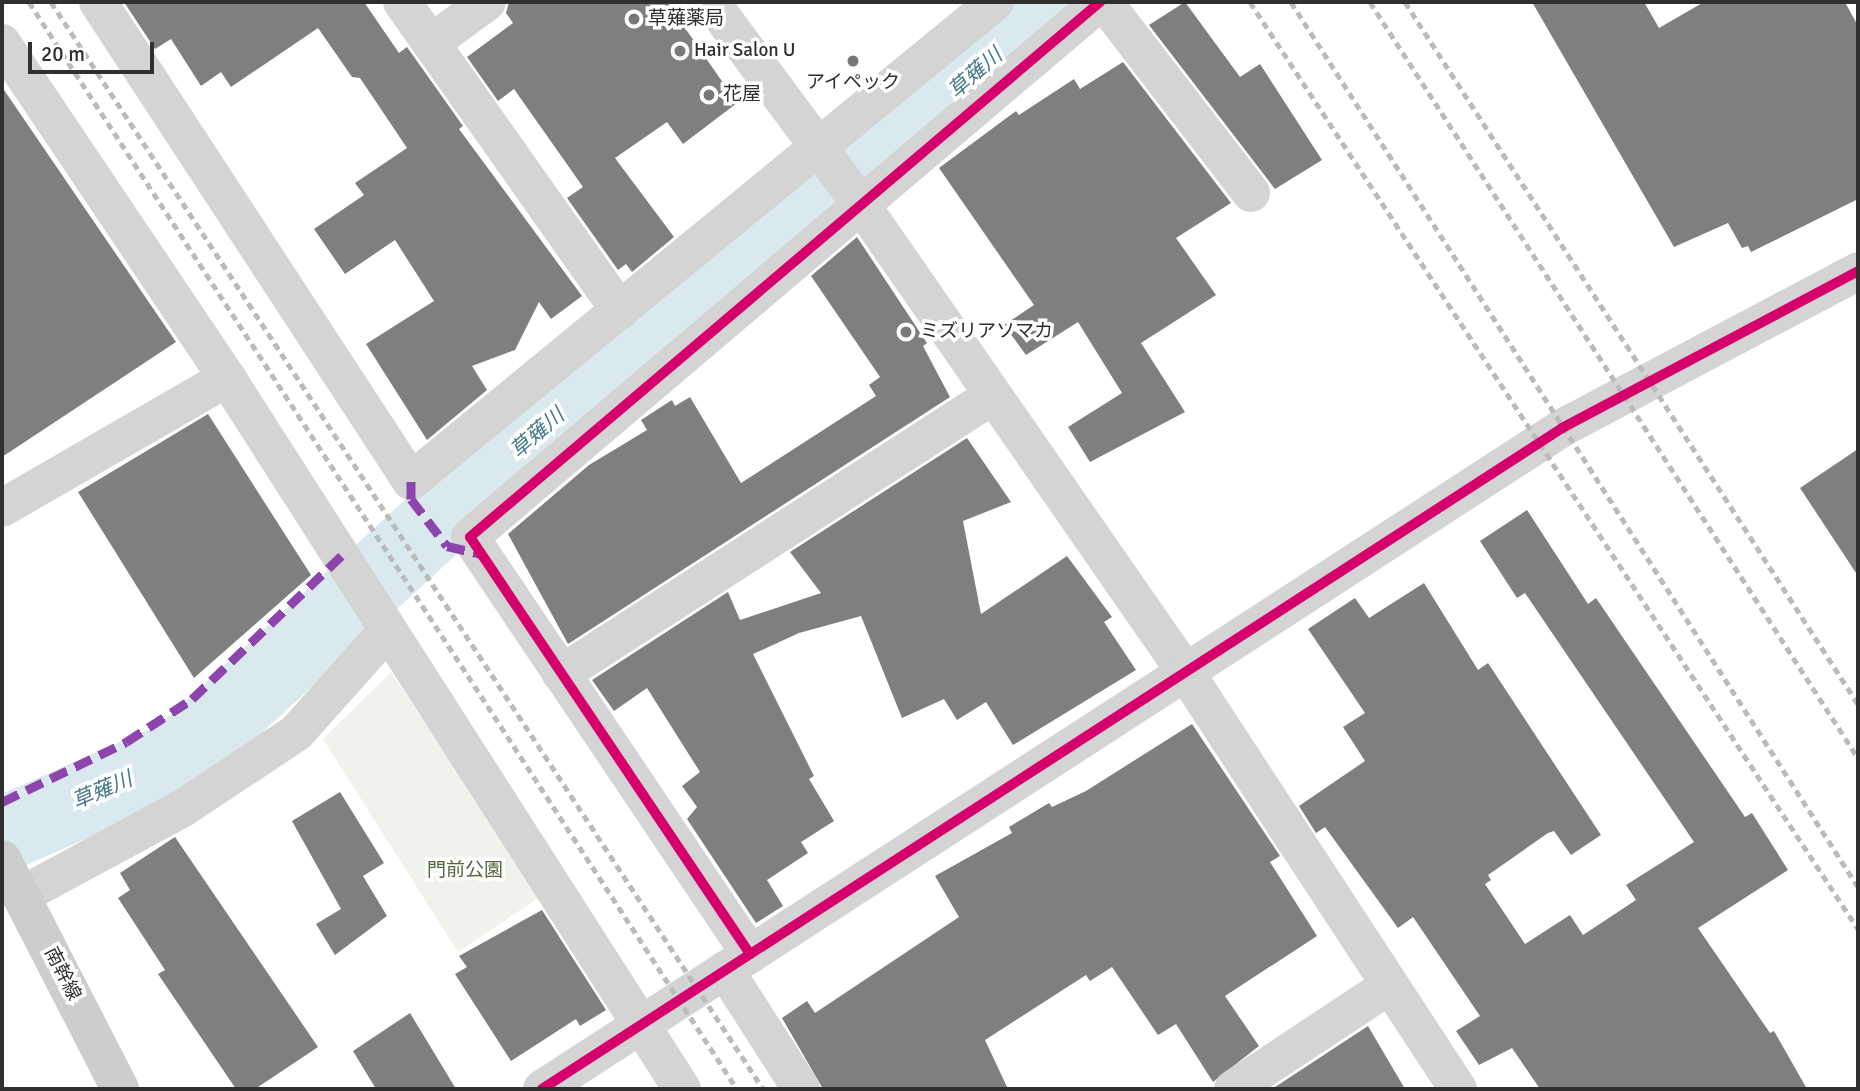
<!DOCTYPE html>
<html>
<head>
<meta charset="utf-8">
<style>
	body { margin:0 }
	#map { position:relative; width:1860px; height:1091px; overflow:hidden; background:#fff; font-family:Signika,"Noto Sans JP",sans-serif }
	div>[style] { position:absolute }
	.green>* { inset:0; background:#f0f2ec }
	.river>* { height:75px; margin:-37.5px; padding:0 37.5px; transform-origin:37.5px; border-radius:37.5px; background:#dae9ee }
	.building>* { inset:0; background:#7f7f7f }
	.street>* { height:38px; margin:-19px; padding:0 19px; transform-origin:19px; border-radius:19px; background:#d4d4d4 }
	.secondary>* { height:38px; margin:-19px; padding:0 19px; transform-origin:19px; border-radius:19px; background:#cdcdcd }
	.rail>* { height:5px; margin-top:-2.5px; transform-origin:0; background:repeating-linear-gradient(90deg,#bbb 0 7px,transparent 0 12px) }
	.quiet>* { height:9px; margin-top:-4.5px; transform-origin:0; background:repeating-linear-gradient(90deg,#8e44ad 0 18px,transparent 0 27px) }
	.cycleway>* { height:10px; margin:-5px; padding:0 5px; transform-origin:5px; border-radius:5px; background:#d6006c }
	.dots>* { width:19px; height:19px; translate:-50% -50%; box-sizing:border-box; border:4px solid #fff; border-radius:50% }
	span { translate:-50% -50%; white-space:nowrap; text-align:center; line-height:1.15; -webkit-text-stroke:7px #fff; paint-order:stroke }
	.poi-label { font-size:19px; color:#2f2f2f }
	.left { translate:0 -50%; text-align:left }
	.park-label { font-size:19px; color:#596642 }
	.street-label { font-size:19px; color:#2f2f2f }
	.water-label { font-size:21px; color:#467a88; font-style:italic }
	.frame { position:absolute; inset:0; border:4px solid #2f2f2f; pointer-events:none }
	.scale { position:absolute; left:28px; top:42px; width:126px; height:32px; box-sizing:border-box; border:4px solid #2f2f2f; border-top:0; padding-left:9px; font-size:21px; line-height:24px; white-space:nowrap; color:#2f2f2f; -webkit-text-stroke:5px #fff; paint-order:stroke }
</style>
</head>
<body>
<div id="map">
	<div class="green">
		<div style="clip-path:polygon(391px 672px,541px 896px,458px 952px,323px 739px)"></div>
	</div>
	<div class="river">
		<div style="left:2px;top:834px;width:194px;rotate:-23.7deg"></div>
		<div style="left:180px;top:756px;width:355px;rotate:-42.5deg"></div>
		<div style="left:442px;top:516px;width:279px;rotate:-40.9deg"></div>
		<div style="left:653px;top:333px;width:308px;rotate:-38.3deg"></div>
		<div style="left:895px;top:142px;width:215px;rotate:-40.7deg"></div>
	</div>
	<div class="building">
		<div style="clip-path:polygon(124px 2px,364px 2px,399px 53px,407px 47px,463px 126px,459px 129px,582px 296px,551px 319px,539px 302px,515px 350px,472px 366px,487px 390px,427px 440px,366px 344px,434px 301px,395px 240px,345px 274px,314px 229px,364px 195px,355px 183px,407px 148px,360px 78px,352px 77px,318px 28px,231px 87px,221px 72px,201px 86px,171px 39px,155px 49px)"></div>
		<div style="clip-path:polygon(509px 2px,667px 2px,737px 103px,683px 144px,667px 122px,615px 158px,674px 237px,632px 272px,626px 264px,618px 270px,567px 198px,583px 187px,514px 89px,498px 101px,467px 57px,513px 23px,506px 13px)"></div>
		<div style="clip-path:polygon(1185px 2px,1240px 77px,1260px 64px,1322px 160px,1275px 189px,1149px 25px)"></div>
		<div style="clip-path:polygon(1532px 2px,1644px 2px,1659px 28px,1704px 2px,1845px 2px,1858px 26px,1858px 199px,1751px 252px,1748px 246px,1742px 248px,1728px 223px,1674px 247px)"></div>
		<div style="clip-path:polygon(1123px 62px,1231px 203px,1176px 238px,1216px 295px,1141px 343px,1185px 412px,1090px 462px,1068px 427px,1122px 393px,1078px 322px,1026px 355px,1004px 325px,1034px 305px,939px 168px,1016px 111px,1019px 115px,1074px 79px,1080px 89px)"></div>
		<div style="clip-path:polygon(2px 87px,176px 342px,2px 457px)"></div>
		<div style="clip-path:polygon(857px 237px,927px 343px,923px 346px,950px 397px,568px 644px,508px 534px,589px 465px,647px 430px,641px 420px,672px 400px,675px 406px,690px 397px,741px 483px,876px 396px,869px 385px,880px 377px,811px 276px)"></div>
		<div style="clip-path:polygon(208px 414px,311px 575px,194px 678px,78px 492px)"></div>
		<div style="clip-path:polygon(967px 438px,1011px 502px,963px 521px,981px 614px,1067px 556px,1112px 617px,1104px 622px,1136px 670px,1013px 745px,986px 702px,957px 720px,944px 699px,902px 718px,861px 616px,799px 633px,753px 654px,814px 776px,809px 779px,834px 821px,801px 842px,808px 853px,767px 880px,783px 906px,756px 923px,687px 819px,697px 807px,682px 786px,700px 772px,647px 688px,614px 711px,592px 680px,728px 592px,740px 620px,821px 593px,790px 552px)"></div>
		<div style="clip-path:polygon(1858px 449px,1858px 576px,1800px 488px)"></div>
		<div style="clip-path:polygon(1527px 510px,1588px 604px,1596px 598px,1745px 817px,1752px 813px,1788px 870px,1698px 928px,1770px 1033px,1774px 1031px,1807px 1089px,1540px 1089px,1512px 1048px,1479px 1065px,1456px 1031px,1480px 1016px,1413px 917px,1398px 928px,1325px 827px,1316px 833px,1299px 806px,1365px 761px,1343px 727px,1365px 713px,1308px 629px,1355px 598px,1369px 618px,1424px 583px,1478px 670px,1488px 663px,1601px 835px,1571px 855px,1554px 831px,1548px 833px,1488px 875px,1491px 880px,1485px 884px,1525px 944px,1570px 915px,1583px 935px,1636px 900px,1626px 885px,1694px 842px,1525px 593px,1517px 598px,1480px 541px)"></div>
		<div style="clip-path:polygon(1192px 724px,1280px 856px,1270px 862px,1317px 936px,1225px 996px,1259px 1046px,1213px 1082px,1176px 1024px,1158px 1035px,1112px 967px,1090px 981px,1086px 975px,985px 1040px,1008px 1089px,823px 1089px,782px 1018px,807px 1001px,815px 1013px,959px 917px,935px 876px,1012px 833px,1009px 827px,1049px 803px,1052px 807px,1086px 791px)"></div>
		<div style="clip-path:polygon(340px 792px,384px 863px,363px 876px,387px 916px,335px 955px,316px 924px,341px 909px,292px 821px)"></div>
		<div style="clip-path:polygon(175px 837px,318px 1047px,255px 1089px,236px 1089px,158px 974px,165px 970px,118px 898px,130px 890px,120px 873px)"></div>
		<div style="clip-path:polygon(542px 910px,606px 1010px,580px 1026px,576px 1019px,511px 1061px,455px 974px,467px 967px,459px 956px)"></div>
		<div style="clip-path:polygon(410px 1013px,456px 1089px,376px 1089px,353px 1051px)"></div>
		<div style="clip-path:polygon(1368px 1026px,1405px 1089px,1272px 1089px)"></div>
	</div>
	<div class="street">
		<div style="left:98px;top:2px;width:572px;rotate:56.84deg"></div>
		<div style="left:411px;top:481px;width:755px;rotate:-39.36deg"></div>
		<div style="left:402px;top:2px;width:378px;rotate:54.8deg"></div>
		<div style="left:711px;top:2px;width:250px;rotate:53.5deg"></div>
		<div style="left:860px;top:203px;width:568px;rotate:55.25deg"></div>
		<div style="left:1184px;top:670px;width:501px;rotate:56.82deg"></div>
		<div style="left:1104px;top:2px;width:241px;rotate:52.4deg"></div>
		<div style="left:2px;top:43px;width:404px;rotate:56.1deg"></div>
		<div style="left:227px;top:378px;width:844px;rotate:57.38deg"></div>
		<div style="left:431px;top:43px;width:69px;rotate:-36.2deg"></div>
		<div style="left:2px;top:508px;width:260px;rotate:-30deg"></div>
		<div style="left:561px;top:674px;width:513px;rotate:-32.82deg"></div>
		<div style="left:22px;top:895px;width:183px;rotate:-28.4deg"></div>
		<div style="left:183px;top:808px;width:136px;rotate:-33.6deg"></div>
		<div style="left:296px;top:733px;width:138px;rotate:-48.2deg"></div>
		<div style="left:750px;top:954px;width:502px;rotate:-123.88deg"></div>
		<div style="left:470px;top:537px;width:827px;rotate:-40.34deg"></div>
		<div style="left:725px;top:970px;width:141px;rotate:57.4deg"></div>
		<div style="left:542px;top:1089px;width:1215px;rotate:-32.94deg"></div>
		<div style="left:1562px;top:428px;width:335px;rotate:-27.9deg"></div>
		<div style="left:1233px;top:1089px;width:188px;rotate:-33.5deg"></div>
	</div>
	<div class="secondary">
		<div style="left:2px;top:859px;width:259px;rotate:62.8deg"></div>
	</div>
	<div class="rail">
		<div style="left:29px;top:2px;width:1297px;rotate:56.92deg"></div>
		<div style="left:51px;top:2px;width:1299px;rotate:56.77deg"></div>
		<div style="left:1250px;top:2px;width:1109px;rotate:56.74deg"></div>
		<div style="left:1291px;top:2px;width:1051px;rotate:57.35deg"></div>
		<div style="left:1370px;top:2px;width:900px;rotate:57.16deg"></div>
		<div style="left:1405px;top:2px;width:835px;rotate:57.17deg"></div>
	</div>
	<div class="quiet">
		<div style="left:411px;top:481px;width:18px;rotate:90deg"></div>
		<div style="left:411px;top:499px;width:59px;rotate:52.5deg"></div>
		<div style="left:447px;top:546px;width:35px;rotate:13deg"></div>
		<div style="left:2px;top:802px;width:138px;rotate:-25.8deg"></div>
		<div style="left:126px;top:742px;width:79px;rotate:-33.1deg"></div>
		<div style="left:192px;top:699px;width:207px;rotate:-43.8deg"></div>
	</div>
	<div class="cycleway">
		<div style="left:750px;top:954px;width:502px;rotate:-123.88deg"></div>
		<div style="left:470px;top:537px;width:827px;rotate:-40.34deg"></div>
		<div style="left:542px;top:1089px;width:1215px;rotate:-32.94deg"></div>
		<div style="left:1562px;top:428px;width:335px;rotate:-27.9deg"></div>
	</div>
	<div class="dots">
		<div style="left:634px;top:19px;background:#787878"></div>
		<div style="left:680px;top:51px;background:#787878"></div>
		<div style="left:853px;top:61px;background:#787878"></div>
		<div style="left:709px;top:95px;background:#787878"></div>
		<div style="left:906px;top:332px;background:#787878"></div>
	</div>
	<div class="poi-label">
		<span class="left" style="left:648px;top:19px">草薙薬局</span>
		<span class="left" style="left:694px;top:51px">Hair Salon U</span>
		<span style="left:853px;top:83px">アイペック</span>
		<span class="left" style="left:723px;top:95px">花屋</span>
		<span class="left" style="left:920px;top:332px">ミズリアソマカ</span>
	</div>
	<div class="park-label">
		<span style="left:465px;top:871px">門前公園</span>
	</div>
	<div class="street-label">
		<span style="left:62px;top:974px;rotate:63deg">南幹線</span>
	</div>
	<div class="water-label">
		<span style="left:975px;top:73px;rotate:-41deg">草薙川</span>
		<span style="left:537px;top:433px;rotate:-41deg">草薙川</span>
		<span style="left:102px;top:790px;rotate:-23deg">草薙川</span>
	</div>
	<div class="frame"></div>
	<div class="scale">20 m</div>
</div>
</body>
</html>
